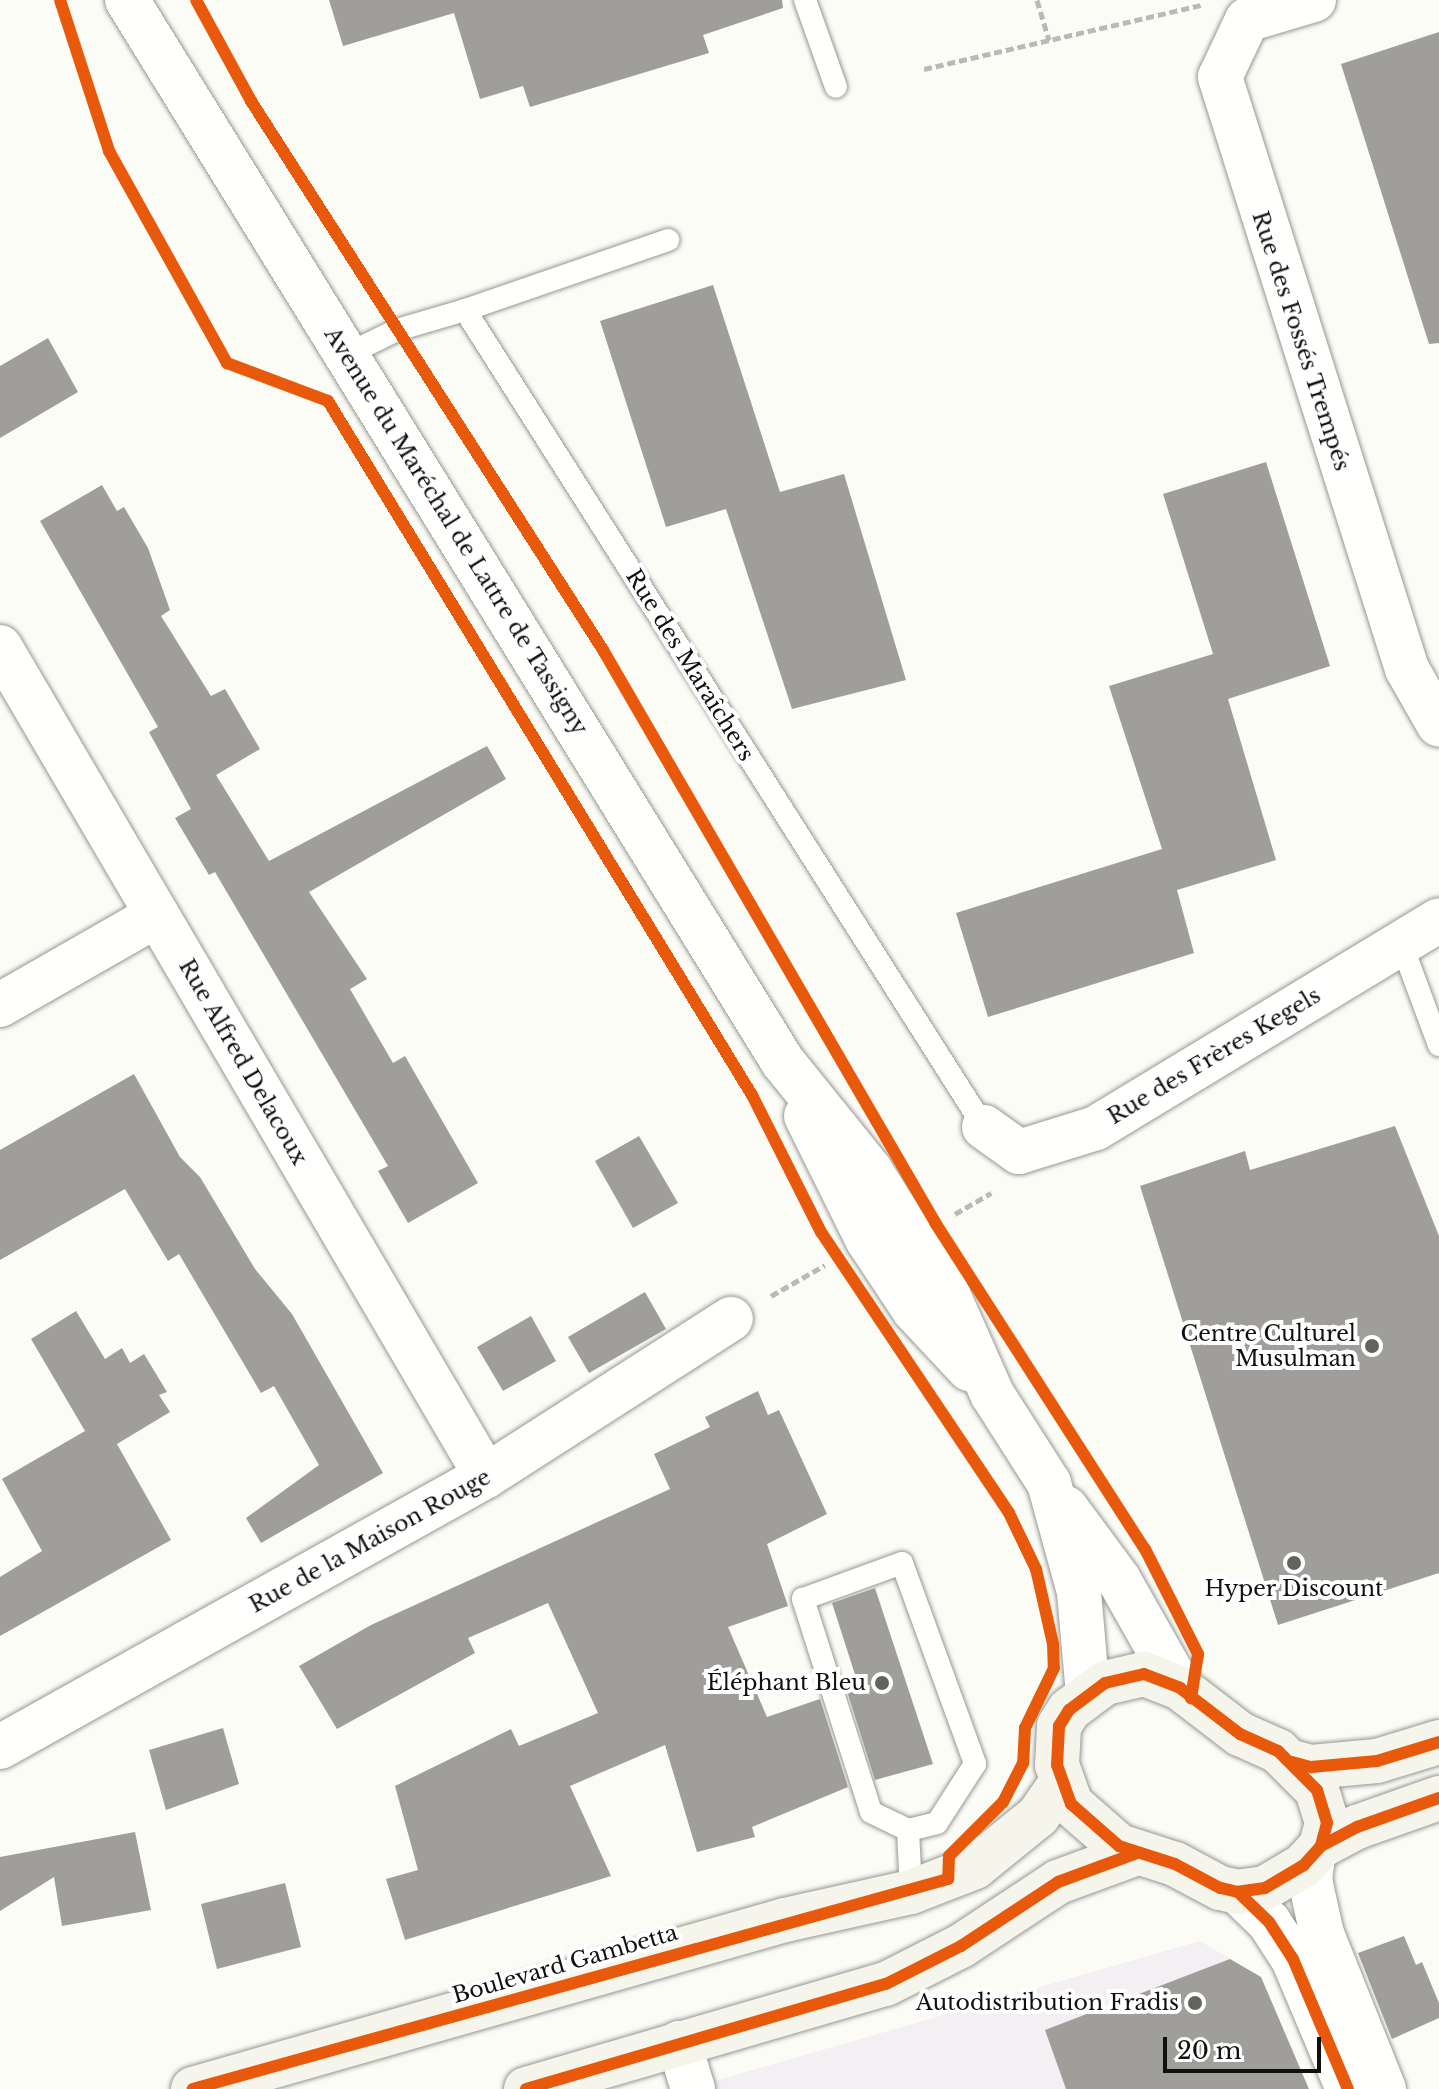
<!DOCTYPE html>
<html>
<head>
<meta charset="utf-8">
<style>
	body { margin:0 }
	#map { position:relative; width:1439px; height:2089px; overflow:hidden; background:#fcfcf6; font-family:"Libre Baskerville",serif }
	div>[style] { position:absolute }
	.industrial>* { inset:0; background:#f4eff2 }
	.building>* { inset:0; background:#a09e9b }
	.path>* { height:5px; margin-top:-2.5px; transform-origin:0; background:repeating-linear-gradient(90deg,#b9b9b8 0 8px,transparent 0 12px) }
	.roads { filter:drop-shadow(0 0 2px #969694) drop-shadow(0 0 2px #969694) }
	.service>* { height:22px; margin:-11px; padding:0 11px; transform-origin:11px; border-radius:11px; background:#fffffe }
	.minor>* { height:44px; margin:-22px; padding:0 22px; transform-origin:22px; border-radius:22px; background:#fffffe }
	.tertiary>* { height:44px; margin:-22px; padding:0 22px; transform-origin:22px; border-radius:22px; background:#fffffe }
	.secondary>* { height:44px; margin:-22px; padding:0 22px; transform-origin:22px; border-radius:22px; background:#f5f5eb }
	.cycleway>* { height:12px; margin:-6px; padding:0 6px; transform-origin:6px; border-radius:6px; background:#e8590c }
	.dots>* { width:22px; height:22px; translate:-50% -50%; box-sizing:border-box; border:4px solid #fff; border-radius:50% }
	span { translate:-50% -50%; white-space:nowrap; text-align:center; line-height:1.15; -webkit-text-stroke:8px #fff; paint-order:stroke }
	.street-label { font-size:22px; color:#101010 }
	.poi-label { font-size:22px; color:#101010 }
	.right { translate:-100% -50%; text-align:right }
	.scale { position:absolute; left:1163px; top:2037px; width:158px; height:36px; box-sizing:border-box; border:4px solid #101010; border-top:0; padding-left:10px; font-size:24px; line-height:28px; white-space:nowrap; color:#101010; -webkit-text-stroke:6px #fff; paint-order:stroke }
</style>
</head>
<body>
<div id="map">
	<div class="industrial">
		<div style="clip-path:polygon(1200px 1941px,1261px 1977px,1308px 2089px,687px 2089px)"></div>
	</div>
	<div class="building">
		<div style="clip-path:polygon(329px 0,782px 0,783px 8px,703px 35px,709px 53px,530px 107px,523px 86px,480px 99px,454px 13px,343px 46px)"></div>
		<div style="clip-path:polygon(1439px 32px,1439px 343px,1429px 344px,1341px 64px)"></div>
		<div style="clip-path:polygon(713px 285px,780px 492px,844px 474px,906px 680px,792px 709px,726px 509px,666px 527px,600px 321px)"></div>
		<div style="clip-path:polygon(48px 338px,78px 392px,0 438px,0 366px)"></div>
		<div style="clip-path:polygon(1266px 462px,1330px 666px,1228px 699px,1276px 860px,1177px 890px,1194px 953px,988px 1017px,956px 913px,1162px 849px,1109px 686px,1213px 654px,1163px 494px)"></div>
		<div style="clip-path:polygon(102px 485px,117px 511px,124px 507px,148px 548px,170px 610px,161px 616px,211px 696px,225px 689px,260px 749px,216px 775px,269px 861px,487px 746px,506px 779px,309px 892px,367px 979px,350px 989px,393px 1063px,405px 1056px,478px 1183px,408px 1223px,378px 1171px,388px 1166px,215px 872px,209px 875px,175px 818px,191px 809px,149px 732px,158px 727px,40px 521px)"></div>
		<div style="clip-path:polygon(134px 1074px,180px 1157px,200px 1177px,255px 1269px,292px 1314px,383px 1473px,261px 1543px,246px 1518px,319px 1465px,274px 1386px,261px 1393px,179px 1254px,168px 1261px,125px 1189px,0 1260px,0 1150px)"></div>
		<div style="clip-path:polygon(1395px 1126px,1439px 1236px,1439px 1573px,1278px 1625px,1140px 1186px,1245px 1151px,1250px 1170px)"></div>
		<div style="clip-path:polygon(639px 1136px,678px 1203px,633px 1228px,595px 1161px)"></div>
		<div style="clip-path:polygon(645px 1292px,666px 1329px,589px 1373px,568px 1337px)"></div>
		<div style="clip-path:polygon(76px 1311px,105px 1359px,122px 1348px,130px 1363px,144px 1354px,167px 1392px,159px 1395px,170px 1412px,117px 1444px,171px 1540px,0 1636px,0 1577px,42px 1551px,2px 1479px,85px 1431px,31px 1339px)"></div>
		<div style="clip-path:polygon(531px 1316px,556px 1361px,503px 1391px,477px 1347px)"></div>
		<div style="clip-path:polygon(758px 1391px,768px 1415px,779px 1410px,827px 1514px,767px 1544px,788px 1606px,728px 1627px,767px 1717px,820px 1699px,848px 1787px,752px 1827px,755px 1837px,697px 1852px,665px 1745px,570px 1786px,611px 1876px,405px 1940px,386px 1879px,418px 1870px,395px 1786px,511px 1729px,519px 1746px,598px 1713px,548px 1603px,468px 1638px,475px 1653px,337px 1729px,299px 1666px,371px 1625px,670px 1489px,654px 1454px,710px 1427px,705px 1417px)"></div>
		<div style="clip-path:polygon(875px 1588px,933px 1764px,875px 1780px,847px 1691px,859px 1687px,832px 1603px)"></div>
		<div style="clip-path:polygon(223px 1728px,239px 1784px,166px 1810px,149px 1750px)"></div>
		<div style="clip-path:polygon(135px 1832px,151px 1910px,62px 1926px,54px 1877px,0 1911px,0 1857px)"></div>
		<div style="clip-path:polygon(285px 1883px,301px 1947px,217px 1969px,201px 1904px)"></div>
		<div style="clip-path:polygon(1404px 1936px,1416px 1965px,1422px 1962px,1439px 2003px,1439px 2018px,1392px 2039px,1358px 1953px)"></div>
		<div style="clip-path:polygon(1230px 1959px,1261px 1977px,1309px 2089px,1066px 2089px,1045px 2030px)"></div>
	</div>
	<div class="path">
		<div style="left:1037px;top:0;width:42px;rotate:73.3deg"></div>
		<div style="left:924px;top:69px;width:284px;rotate:-13deg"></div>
		<div style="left:955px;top:1214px;width:42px;rotate:-30.3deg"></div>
		<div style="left:771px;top:1296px;width:62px;rotate:-29.9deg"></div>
	</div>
	<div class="roads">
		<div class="service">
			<div style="left:805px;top:0;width:92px;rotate:70.4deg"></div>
			<div style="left:465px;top:310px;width:215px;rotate:-19deg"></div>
			<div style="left:346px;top:355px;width:57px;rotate:-26.1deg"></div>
			<div style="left:397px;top:330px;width:71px;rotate:-16.4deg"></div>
			<div style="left:465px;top:310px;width:968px;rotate:57.57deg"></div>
			<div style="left:1401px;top:943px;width:109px;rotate:69.6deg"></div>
			<div style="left:902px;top:1563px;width:214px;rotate:70deg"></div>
			<div style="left:975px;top:1764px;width:70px;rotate:122.8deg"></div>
			<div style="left:937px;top:1823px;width:30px;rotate:166deg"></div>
			<div style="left:908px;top:1830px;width:41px;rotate:-154.1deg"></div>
			<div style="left:871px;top:1812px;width:224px;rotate:-107.7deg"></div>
			<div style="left:803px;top:1599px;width:105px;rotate:-20deg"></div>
			<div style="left:908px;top:1830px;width:62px;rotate:87.2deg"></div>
		</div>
		<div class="minor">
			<div style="left:1314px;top:0;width:70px;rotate:163.4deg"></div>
			<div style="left:1247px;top:20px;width:63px;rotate:115.3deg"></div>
			<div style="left:1220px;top:77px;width:621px;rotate:72.47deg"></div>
			<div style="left:1407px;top:669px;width:64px;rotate:60.3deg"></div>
			<div style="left:0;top:647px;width:961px;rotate:59.62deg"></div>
			<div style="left:0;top:1005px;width:181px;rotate:-29.8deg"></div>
			<div style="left:984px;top:1127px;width:43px;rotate:35.5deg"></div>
			<div style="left:1019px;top:1152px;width:81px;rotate:-17.3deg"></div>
			<div style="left:1096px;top:1128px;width:401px;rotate:-31.2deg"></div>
			<div style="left:0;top:1747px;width:556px;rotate:-29.14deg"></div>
			<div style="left:486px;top:1476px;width:291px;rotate:-32.7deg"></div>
			<div style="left:679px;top:2043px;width:48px;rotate:73.1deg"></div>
		</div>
		<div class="tertiary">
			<div style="left:127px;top:0;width:1248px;rotate:58.3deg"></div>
			<div style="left:783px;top:1062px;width:139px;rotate:51.1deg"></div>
			<div style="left:870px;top:1170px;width:142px;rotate:57.7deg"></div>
			<div style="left:946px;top:1290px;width:114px;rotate:66.1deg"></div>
			<div style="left:992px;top:1394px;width:106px;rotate:57.4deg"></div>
			<div style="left:1049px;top:1483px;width:113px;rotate:74.6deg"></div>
			<div style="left:1079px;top:1592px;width:102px;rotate:85deg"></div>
			<div style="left:806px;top:1116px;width:137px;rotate:63.6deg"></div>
			<div style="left:867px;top:1239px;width:85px;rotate:56.5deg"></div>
			<div style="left:914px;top:1310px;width:81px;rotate:47deg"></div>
			<div style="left:1066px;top:1508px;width:89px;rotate:53.6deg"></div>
			<div style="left:1119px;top:1580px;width:124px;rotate:60.5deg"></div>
			<div style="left:1313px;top:1856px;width:24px;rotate:97deg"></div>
			<div style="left:1310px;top:1880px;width:55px;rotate:77.5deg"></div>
			<div style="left:1322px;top:1934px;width:167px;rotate:68.2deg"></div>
			<div style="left:1238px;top:1892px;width:43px;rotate:44.1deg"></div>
			<div style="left:1269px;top:1922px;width:44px;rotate:57deg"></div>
			<div style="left:1293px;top:1959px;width:141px;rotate:67.1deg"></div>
		</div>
		<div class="secondary">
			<div style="left:1144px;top:1674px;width:39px;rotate:21deg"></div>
			<div style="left:1180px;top:1688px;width:76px;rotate:37.5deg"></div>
			<div style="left:1240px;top:1734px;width:42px;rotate:24.1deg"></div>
			<div style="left:1278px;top:1751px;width:55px;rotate:45deg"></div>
			<div style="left:1317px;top:1790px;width:34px;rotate:73deg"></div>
			<div style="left:1327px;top:1823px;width:24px;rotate:105deg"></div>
			<div style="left:1321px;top:1846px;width:25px;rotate:132deg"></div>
			<div style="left:1304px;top:1865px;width:45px;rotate:149.5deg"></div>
			<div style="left:1265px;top:1888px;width:27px;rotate:172deg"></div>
			<div style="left:1238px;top:1892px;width:18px;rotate:-167deg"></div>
			<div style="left:1220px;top:1888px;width:51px;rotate:-151.9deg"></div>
			<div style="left:1175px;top:1864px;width:59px;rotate:-162.2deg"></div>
			<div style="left:1119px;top:1846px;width:64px;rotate:-138.8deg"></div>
			<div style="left:1071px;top:1804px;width:41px;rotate:-109.7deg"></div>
			<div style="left:1057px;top:1765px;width:39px;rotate:-87deg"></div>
			<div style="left:1059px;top:1726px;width:19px;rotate:-58deg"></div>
			<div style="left:1069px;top:1710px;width:45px;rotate:-36.9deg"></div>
			<div style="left:1105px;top:1683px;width:40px;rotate:-13deg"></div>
			<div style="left:1292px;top:1762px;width:20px;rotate:15deg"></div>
			<div style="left:1311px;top:1767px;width:66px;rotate:-5.2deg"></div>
			<div style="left:1377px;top:1761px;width:65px;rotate:-17deg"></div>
			<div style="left:1321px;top:1846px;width:41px;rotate:-27.8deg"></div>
			<div style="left:1357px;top:1827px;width:87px;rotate:-19.5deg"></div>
			<div style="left:193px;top:2089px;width:616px;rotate:-15.93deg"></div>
			<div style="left:785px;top:1920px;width:129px;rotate:-12.5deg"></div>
			<div style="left:911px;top:1892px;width:69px;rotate:-21.3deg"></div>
			<div style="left:975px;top:1867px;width:81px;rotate:-39deg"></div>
			<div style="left:1038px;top:1816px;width:40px;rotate:-55.1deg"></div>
			<div style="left:526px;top:2089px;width:375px;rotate:-16.3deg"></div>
			<div style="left:886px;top:1984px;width:84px;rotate:-26.9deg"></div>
			<div style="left:961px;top:1946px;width:116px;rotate:-33.4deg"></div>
			<div style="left:1058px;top:1882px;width:84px;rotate:-20.2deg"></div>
		</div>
	</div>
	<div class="cycleway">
		<div style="left:60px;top:0;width:159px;rotate:72deg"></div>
		<div style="left:109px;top:151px;width:243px;rotate:60.9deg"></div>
		<div style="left:227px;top:363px;width:108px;rotate:20.6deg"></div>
		<div style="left:328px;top:401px;width:813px;rotate:58.58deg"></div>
		<div style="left:752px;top:1095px;width:153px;rotate:63.3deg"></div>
		<div style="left:821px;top:1232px;width:338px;rotate:56.2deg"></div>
		<div style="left:1009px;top:1513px;width:62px;rotate:64.3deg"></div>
		<div style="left:1036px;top:1569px;width:77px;rotate:77.2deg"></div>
		<div style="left:1053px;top:1644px;width:24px;rotate:88deg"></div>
		<div style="left:1054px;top:1668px;width:67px;rotate:115.8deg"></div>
		<div style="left:1025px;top:1728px;width:35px;rotate:93deg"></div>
		<div style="left:1023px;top:1763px;width:44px;rotate:117.1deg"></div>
		<div style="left:1003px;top:1802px;width:76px;rotate:135deg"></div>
		<div style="left:949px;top:1856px;width:23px;rotate:92deg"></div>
		<div style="left:948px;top:1879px;width:784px;rotate:164.46deg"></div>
		<div style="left:196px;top:0;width:115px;rotate:61.4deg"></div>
		<div style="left:251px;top:101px;width:652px;rotate:57.33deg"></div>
		<div style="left:603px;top:650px;width:664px;rotate:59.88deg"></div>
		<div style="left:936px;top:1224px;width:386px;rotate:57.3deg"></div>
		<div style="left:1145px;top:1549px;width:118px;rotate:63.2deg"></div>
		<div style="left:1198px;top:1654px;width:45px;rotate:99deg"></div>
		<div style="left:1144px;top:1674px;width:39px;rotate:21deg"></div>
		<div style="left:1180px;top:1688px;width:76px;rotate:37.5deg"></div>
		<div style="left:1240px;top:1734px;width:42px;rotate:24.1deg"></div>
		<div style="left:1278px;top:1751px;width:55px;rotate:45deg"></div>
		<div style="left:1317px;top:1790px;width:34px;rotate:73deg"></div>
		<div style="left:1327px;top:1823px;width:24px;rotate:105deg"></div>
		<div style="left:1321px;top:1846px;width:25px;rotate:132deg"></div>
		<div style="left:1304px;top:1865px;width:45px;rotate:149.5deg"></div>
		<div style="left:1265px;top:1888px;width:27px;rotate:172deg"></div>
		<div style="left:1238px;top:1892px;width:18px;rotate:-167deg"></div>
		<div style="left:1220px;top:1888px;width:51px;rotate:-151.9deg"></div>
		<div style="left:1175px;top:1864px;width:59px;rotate:-162.2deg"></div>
		<div style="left:1119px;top:1846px;width:64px;rotate:-138.8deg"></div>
		<div style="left:1071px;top:1804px;width:41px;rotate:-109.7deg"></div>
		<div style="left:1057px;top:1765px;width:39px;rotate:-87deg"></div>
		<div style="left:1059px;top:1726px;width:19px;rotate:-58deg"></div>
		<div style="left:1069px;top:1710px;width:45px;rotate:-36.9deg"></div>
		<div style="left:1105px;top:1683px;width:40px;rotate:-13deg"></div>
		<div style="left:1292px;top:1762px;width:20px;rotate:15deg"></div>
		<div style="left:1311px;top:1767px;width:66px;rotate:-5.2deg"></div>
		<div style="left:1377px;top:1761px;width:65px;rotate:-17deg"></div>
		<div style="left:1321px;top:1846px;width:41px;rotate:-27.8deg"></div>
		<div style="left:1357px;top:1827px;width:87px;rotate:-19.5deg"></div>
		<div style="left:1238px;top:1892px;width:43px;rotate:44.1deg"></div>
		<div style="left:1269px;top:1922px;width:44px;rotate:57deg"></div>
		<div style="left:1293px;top:1959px;width:141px;rotate:67.1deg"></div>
		<div style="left:526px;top:2089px;width:375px;rotate:-16.3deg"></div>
		<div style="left:886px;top:1984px;width:84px;rotate:-26.9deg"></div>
		<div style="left:961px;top:1946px;width:116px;rotate:-33.4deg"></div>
		<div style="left:1058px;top:1882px;width:84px;rotate:-20.2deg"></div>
	</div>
	<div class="dots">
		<div style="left:1372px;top:1346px;background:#636360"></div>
		<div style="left:1294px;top:1563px;background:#636360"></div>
		<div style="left:882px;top:1683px;background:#636360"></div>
		<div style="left:1195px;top:2003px;background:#636360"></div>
	</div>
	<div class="street-label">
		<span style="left:1301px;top:341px;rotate:72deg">Rue des Fossés Trempés</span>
		<span style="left:456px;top:531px;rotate:58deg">Avenue du Maréchal de Lattre de Tassigny</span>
		<span style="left:690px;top:665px;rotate:58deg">Rue des Maraîchers</span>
		<span style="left:1214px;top:1056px;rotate:-31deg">Rue des Frères Kegels</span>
		<span style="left:243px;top:1062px;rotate:60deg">Rue Alfred Delacoux</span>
		<span style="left:370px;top:1541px;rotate:-29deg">Rue de la Maison Rouge</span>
		<span style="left:565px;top:1964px;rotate:-16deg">Boulevard Gambetta</span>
	</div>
	<div class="poi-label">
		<span class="right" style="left:1356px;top:1346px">Centre Culturel<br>Musulman</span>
		<span style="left:1294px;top:1589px">Hyper Discount</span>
		<span class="right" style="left:866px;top:1683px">Éléphant Bleu</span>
		<span class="right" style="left:1179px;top:2003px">Autodistribution Fradis</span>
	</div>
	<div class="scale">20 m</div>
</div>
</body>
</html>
